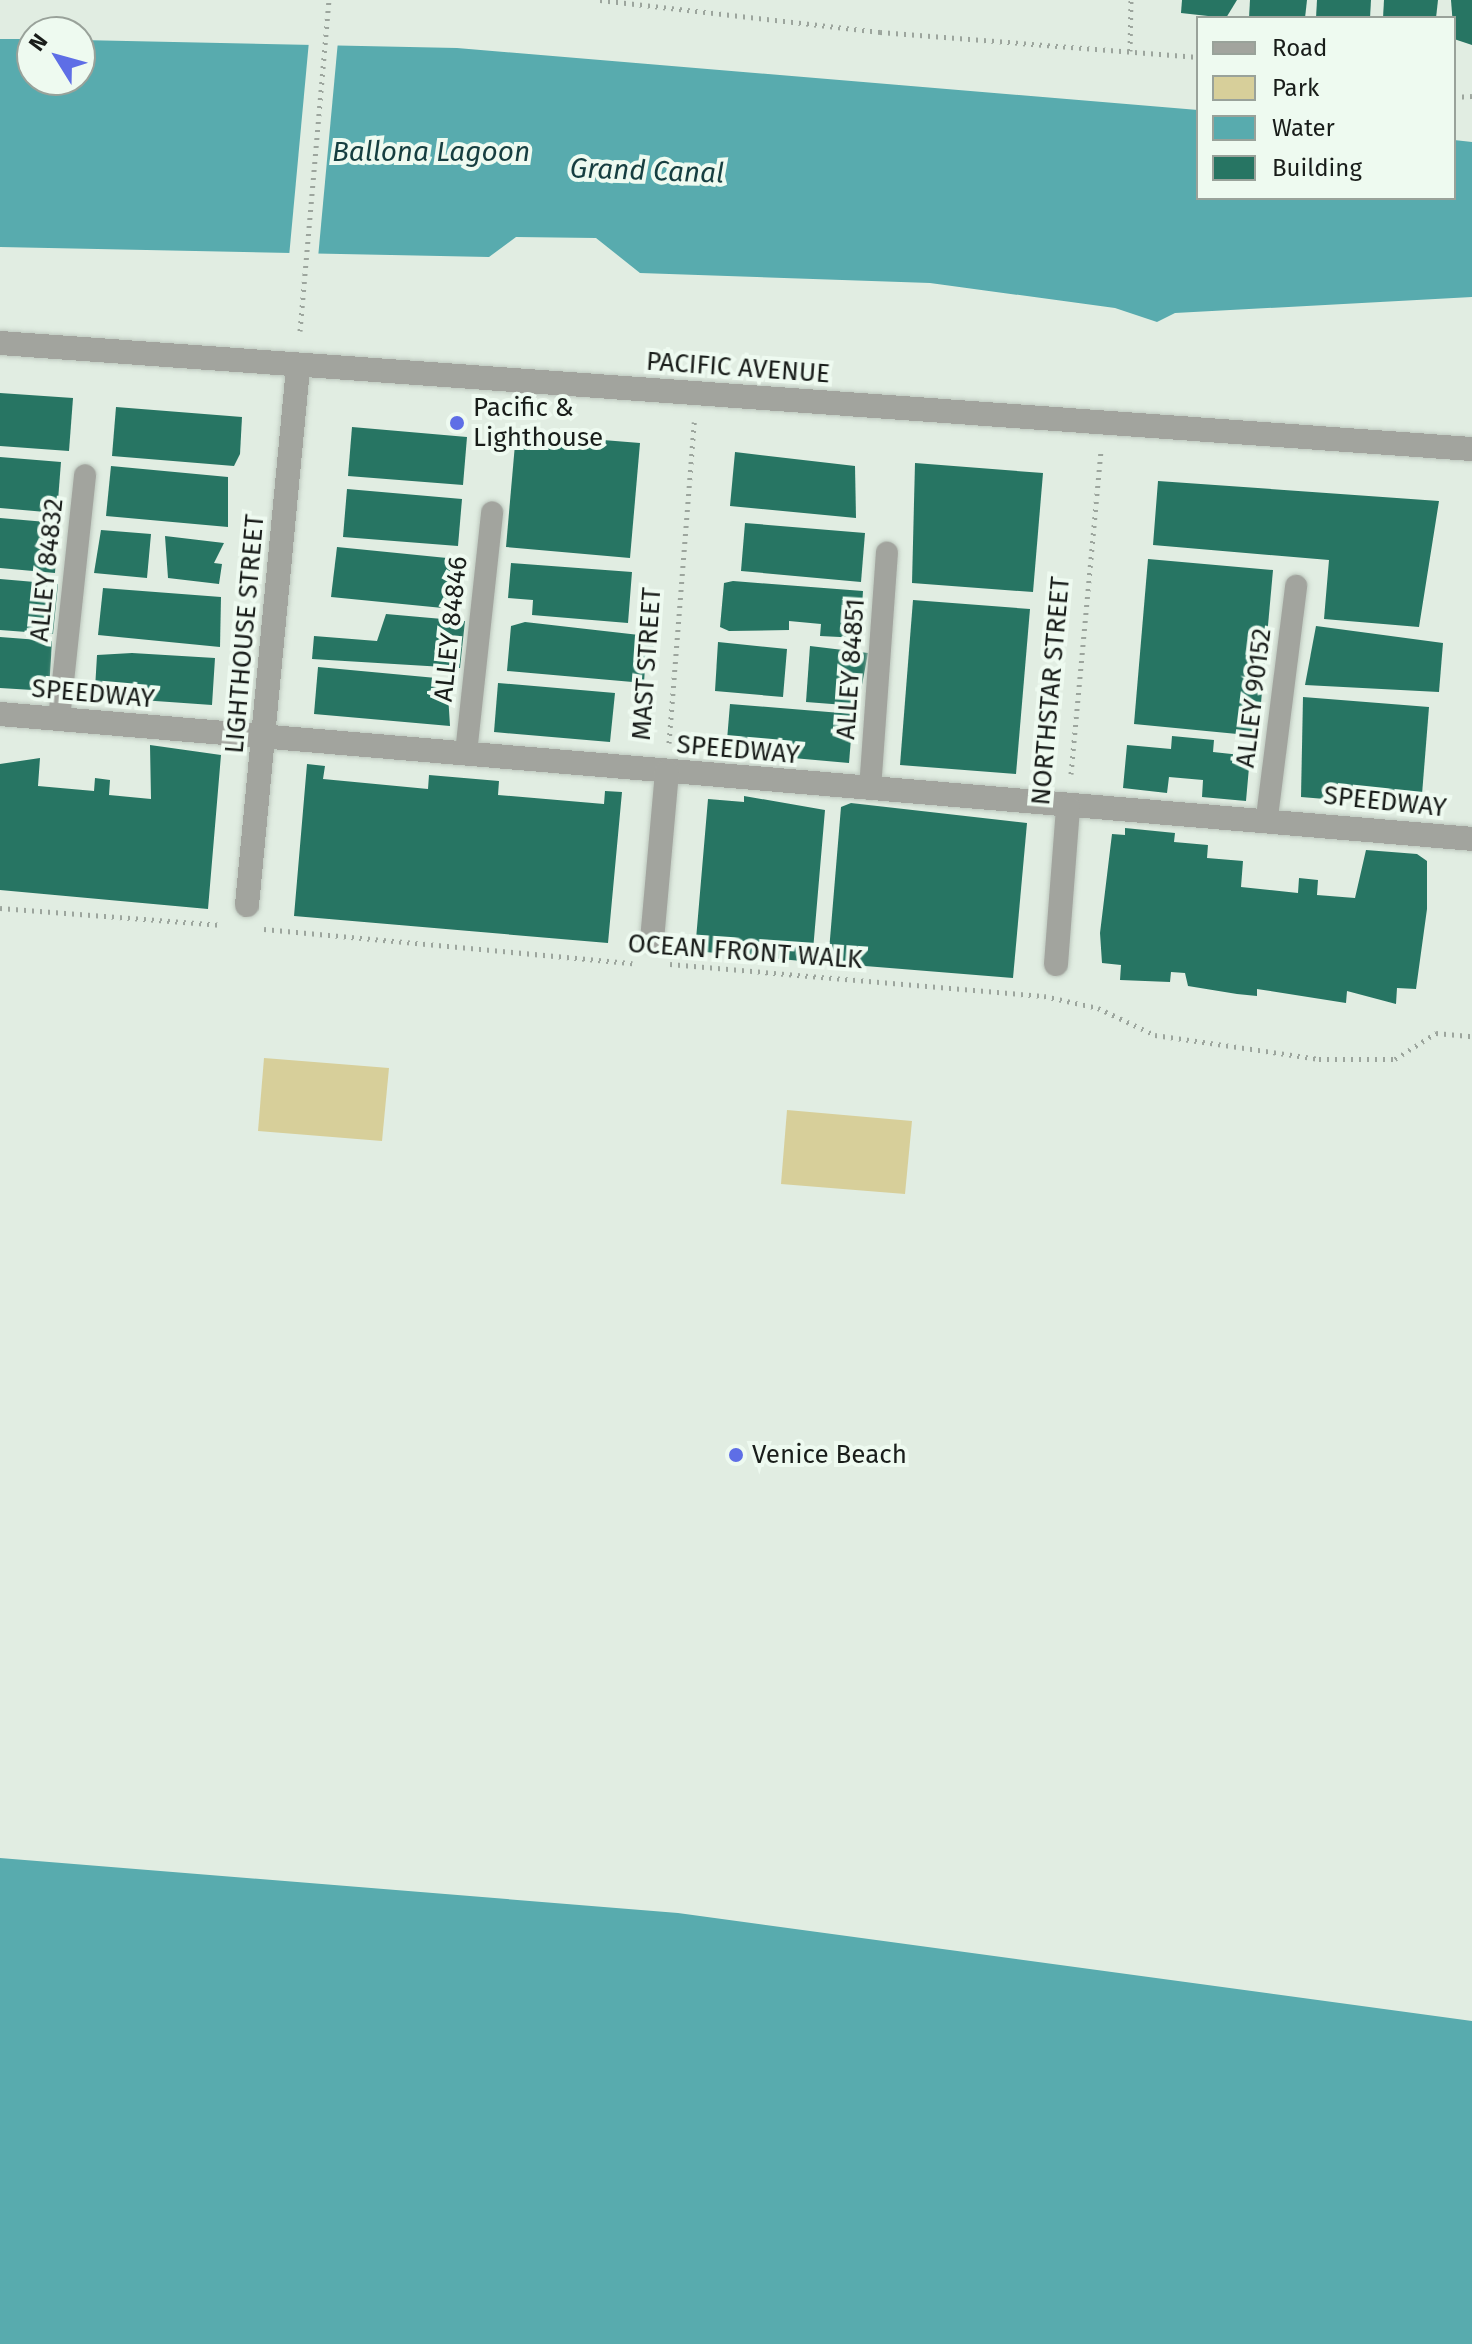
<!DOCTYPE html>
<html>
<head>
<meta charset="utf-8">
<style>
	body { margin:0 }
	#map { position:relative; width:1472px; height:2344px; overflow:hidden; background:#e1ede2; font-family:"Fira Sans",sans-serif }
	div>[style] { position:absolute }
	.green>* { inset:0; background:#d7cf9a }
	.water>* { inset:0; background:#58abae }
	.pier>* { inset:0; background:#e1ede2 }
	.building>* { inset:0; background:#277563 }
	.path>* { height:5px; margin-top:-2.5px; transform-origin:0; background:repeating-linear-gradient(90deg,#9ca59d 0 2px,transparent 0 8px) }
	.roads { filter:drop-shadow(0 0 2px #bdc8be) drop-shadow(0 0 2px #bdc8be) }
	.service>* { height:22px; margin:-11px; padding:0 11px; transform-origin:11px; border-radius:11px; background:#a2a49e }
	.minor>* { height:24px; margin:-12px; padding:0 12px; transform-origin:12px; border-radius:12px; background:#a2a49e }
	.tertiary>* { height:24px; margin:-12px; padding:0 12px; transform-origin:12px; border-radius:12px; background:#a2a49e }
	.dots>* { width:22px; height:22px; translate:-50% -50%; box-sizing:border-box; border:4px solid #eefaf0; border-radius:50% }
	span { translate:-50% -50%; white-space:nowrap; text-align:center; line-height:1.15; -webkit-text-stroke:8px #eefaf0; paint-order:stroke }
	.street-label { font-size:26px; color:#191d1a }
	.poi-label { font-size:26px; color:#191d1a }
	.left { translate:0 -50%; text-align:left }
	.water-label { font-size:28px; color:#163e40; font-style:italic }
	.legend { position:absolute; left:1196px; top:16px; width:260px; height:184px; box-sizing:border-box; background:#eefaf0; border:2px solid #99a29a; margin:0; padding:10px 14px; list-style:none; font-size:24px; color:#191d1a }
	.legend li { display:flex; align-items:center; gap:16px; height:40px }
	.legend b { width:40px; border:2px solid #99a29a }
	.north { position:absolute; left:16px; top:16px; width:80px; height:80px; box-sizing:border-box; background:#eefaf0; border:2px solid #99a29a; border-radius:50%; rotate:307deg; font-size:22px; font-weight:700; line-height:32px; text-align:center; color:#191d1a }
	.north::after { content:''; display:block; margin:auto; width:28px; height:36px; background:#5e6ee6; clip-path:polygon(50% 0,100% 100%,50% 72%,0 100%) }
</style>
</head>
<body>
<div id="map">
	<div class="green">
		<div style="clip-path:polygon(264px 1058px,389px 1068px,382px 1141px,258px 1131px)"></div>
		<div style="clip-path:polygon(787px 1110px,912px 1121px,905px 1194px,781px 1184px)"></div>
	</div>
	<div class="water">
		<div style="clip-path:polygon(0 39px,32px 39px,32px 80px,80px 80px,80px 40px,457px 48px,1198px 110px,1198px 198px,1454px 198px,1454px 140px,1472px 142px,1472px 297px,1175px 313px,1157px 322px,1115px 308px,930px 283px,640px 273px,596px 238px,516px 237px,489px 257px,0 247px)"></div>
		<div style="clip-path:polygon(0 1858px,678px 1913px,1472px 2021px,1472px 2344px,0 2344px)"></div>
	</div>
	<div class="pier">
		<div style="clip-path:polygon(309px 41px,338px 41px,318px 258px,289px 257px)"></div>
	</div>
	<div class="building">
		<div style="clip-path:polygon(1182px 0,1237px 0,1226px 18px,1181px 13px)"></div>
		<div style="clip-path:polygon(1250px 0,1307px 0,1305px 18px,1249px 18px)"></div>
		<div style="clip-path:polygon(1317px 0,1371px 0,1370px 18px,1316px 18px)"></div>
		<div style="clip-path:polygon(1384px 0,1438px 0,1436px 18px,1383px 18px)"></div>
		<div style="clip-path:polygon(1451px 0,1472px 0,1472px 45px,1454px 39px)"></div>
		<div style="clip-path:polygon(0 393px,73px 398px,69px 451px,0 446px)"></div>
		<div style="clip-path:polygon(116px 407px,242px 417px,240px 454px,234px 466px,112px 456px)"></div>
		<div style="clip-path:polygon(352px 427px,467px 437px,463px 485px,348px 476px)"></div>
		<div style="clip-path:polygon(516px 433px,640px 443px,630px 558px,506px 547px)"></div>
		<div style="clip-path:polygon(735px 452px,855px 466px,856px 518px,730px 506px)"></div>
		<div style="clip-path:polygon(0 457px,61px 462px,57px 513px,0 508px)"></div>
		<div style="clip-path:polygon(915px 463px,1043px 473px,1033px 592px,912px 583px)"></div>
		<div style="clip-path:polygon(111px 466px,228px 477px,228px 527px,106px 516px)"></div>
		<div style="clip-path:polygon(1158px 481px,1439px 501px,1419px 627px,1324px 619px,1329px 560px,1153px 545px)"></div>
		<div style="clip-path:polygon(347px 489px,462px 499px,458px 546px,343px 537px)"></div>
		<div style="clip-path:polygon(0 518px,58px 523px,55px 573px,0 568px)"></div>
		<div style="clip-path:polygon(745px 523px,865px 533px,861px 582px,741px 571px)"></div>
		<div style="clip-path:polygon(101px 530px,151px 534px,147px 578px,94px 573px)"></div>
		<div style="clip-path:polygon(165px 536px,224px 543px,214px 563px,222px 564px,219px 584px,168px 578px)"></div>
		<div style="clip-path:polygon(337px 547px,457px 559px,453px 609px,331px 597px)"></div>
		<div style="clip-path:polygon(1148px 559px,1273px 570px,1258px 736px,1134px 724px)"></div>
		<div style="clip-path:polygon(511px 563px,632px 572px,628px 623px,532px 615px,533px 600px,508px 598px)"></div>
		<div style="clip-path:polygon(0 579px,58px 584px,53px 634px,0 630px)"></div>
		<div style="clip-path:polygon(733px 581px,863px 591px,860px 638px,820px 636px,821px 624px,789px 621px,789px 630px,729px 631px,720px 627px,724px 583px)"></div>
		<div style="clip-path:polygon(103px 588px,221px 597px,220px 647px,98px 635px)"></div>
		<div style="clip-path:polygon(913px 600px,1030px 609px,1016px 774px,900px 765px)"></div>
		<div style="clip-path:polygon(386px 614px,465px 621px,460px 668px,312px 659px,314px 636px,377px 641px)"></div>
		<div style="clip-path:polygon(525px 622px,648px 636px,654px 640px,652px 667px,645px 667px,644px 683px,507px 671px,511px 626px)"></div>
		<div style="clip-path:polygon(1316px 626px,1443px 643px,1439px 692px,1305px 685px)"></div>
		<div style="clip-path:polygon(0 637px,52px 641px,49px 691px,0 688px)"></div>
		<div style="clip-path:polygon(718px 642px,787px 649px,783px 697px,715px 691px)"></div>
		<div style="clip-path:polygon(810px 646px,868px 653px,858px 706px,806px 702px)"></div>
		<div style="clip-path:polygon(132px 653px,215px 658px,212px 705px,127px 699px,128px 691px,95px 689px,97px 655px)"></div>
		<div style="clip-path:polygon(318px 667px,447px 679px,450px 726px,314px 714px)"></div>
		<div style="clip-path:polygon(498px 683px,615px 693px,610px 742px,494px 732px)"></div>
		<div style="clip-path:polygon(1303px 697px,1429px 707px,1421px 807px,1301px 797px)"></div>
		<div style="clip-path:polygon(730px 704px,853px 714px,849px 763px,726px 752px)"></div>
		<div style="clip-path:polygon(1172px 736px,1214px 740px,1213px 752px,1250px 756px,1246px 801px,1202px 797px,1203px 780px,1169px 777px,1167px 793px,1123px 788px,1127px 745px,1171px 749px)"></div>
		<div style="clip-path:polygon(150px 745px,221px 755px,208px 909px,0 890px,0 764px,40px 758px,38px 786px,94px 791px,95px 778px,110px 780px,109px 795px,151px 799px)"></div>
		<div style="clip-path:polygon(307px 764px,325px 766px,323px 779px,428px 789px,429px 775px,499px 781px,498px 795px,604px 804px,605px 791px,622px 792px,608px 943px,294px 916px)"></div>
		<div style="clip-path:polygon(744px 796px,825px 810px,812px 962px,695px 951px,708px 799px,744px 802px)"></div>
		<div style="clip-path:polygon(851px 803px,1027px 823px,1013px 978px,828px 963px,841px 807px)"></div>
		<div style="clip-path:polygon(1125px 828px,1175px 833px,1174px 842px,1208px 845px,1207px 858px,1243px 861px,1241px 887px,1298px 893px,1299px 878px,1318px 880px,1317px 895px,1355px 898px,1366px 850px,1417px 854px,1427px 861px,1427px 909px,1416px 989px,1397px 988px,1396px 1004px,1347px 991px,1346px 1003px,1257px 989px,1257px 996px,1237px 994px,1188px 986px,1185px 973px,1171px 972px,1170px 982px,1120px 980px,1121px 965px,1102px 963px,1100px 933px,1112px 834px,1125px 835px)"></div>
	</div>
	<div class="path">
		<div style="left:600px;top:0;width:282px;rotate:6.5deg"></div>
		<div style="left:880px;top:32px;width:319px;rotate:4.5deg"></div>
		<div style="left:1130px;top:51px;width:51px;rotate:-88.9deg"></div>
		<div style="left:1454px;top:97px;width:18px;rotate:-3deg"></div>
		<div style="left:300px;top:331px;width:332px;rotate:-85deg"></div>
		<div style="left:669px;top:743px;width:322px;rotate:-85.5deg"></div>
		<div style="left:1071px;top:774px;width:322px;rotate:-84.7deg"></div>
		<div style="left:0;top:908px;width:223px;rotate:4.4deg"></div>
		<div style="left:264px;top:929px;width:370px;rotate:5.3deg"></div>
		<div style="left:670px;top:964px;width:375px;rotate:4.9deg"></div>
		<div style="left:1044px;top:996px;width:55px;rotate:12.5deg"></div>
		<div style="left:1098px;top:1008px;width:63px;rotate:25.3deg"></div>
		<div style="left:1155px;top:1035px;width:166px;rotate:8.3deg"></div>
		<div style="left:1319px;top:1059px;width:76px"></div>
		<div style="left:1395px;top:1059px;width:49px;rotate:-32.4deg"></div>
		<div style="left:1436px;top:1033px;width:36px;rotate:5deg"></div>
	</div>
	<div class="roads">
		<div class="service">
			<div style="left:59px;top:719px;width:245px;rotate:-83.9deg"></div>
			<div style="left:466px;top:753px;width:242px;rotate:-83.8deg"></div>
			<div style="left:870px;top:789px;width:237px;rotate:-85.9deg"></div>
			<div style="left:1267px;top:817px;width:233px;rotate:-82.8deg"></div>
		</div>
		<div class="minor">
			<div style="left:0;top:714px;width:1477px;rotate:4.85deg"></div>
			<div style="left:247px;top:905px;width:539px;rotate:-84.57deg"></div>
			<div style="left:652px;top:940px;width:169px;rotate:-84.9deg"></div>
			<div style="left:1056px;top:964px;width:157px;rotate:-85.6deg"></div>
		</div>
		<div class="tertiary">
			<div style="left:0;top:343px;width:1476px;rotate:4.12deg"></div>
		</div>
	</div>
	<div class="dots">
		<div style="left:457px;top:423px;background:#5e6ee6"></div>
		<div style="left:736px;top:1455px;background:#5e6ee6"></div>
	</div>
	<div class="street-label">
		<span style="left:738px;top:368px;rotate:4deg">PACIFIC AVENUE</span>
		<span style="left:47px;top:570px;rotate:-84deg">ALLEY 84832</span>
		<span style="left:451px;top:629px;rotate:-84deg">ALLEY 84846</span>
		<span style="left:245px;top:634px;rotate:-85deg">LIGHTHOUSE STREET</span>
		<span style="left:647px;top:664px;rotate:-86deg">MAST STREET</span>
		<span style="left:851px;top:669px;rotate:-86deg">ALLEY 84851</span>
		<span style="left:1051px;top:691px;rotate:-85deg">NORTHSTAR STREET</span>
		<span style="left:93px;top:694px;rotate:5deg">SPEEDWAY</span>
		<span style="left:1254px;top:698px;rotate:-83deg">ALLEY 90152</span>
		<span style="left:738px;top:750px;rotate:5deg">SPEEDWAY</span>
		<span style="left:1385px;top:802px;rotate:6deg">SPEEDWAY</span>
		<span style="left:745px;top:952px;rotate:4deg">OCEAN FRONT WALK</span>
	</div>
	<div class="poi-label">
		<span class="left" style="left:473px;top:423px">Pacific &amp;<br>Lighthouse</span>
		<span class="left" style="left:752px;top:1455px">Venice Beach</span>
	</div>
	<div class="water-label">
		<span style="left:431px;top:152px">Ballona Lagoon</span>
		<span style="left:647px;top:171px;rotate:2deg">Grand Canal</span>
	</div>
	<ul class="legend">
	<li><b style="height:10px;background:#a2a49e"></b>Road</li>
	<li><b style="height:22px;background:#d7cf9a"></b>Park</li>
	<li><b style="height:22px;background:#58abae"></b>Water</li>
	<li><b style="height:22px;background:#277563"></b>Building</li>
	</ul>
	<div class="north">N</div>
</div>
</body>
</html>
